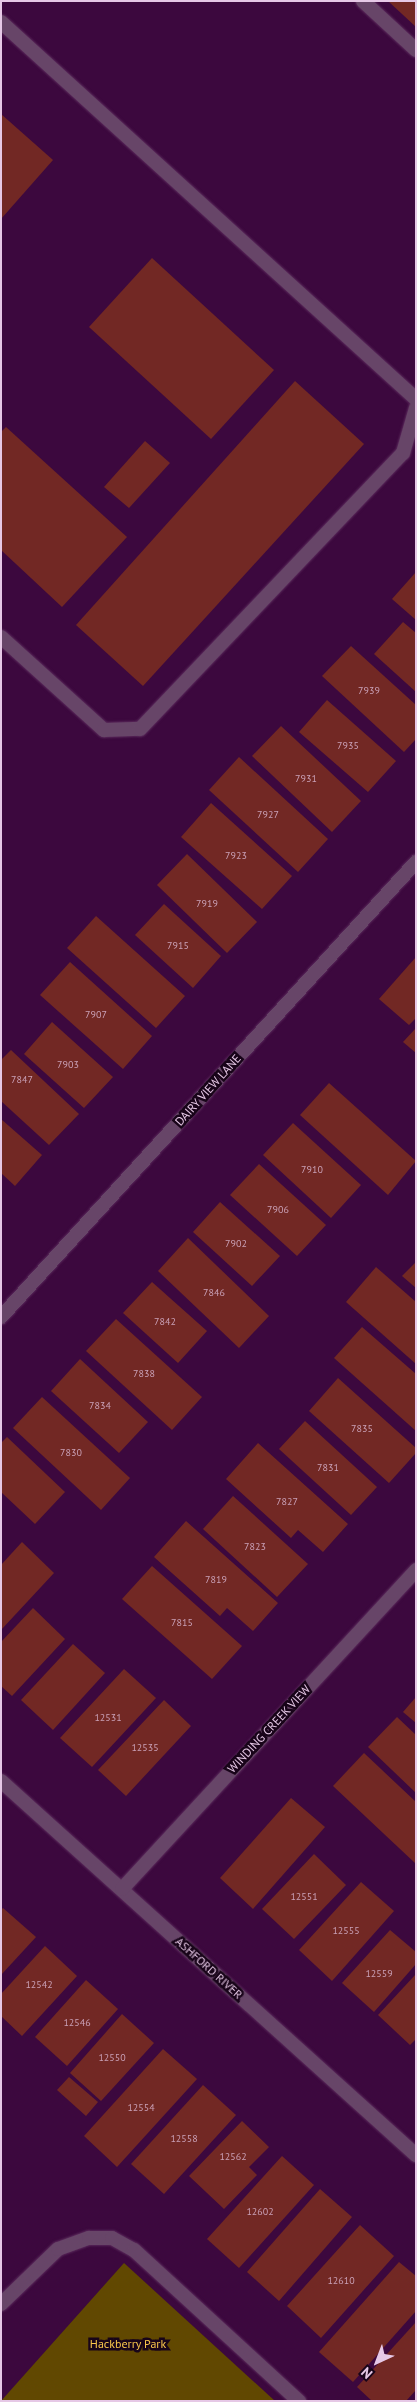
<!DOCTYPE html>
<html>
<head>
<meta charset="utf-8">
<style>
	body { margin:0 }
	#map { position:relative; width:417px; height:2402px; overflow:hidden; background:#3c083e; font-family:"PT Sans",sans-serif }
	div>[style] { position:absolute }
	.green>* { inset:0; background:#614801 }
	.building>* { inset:0; background:#722824 }
	.roads { filter:drop-shadow(0 0 1px #5b2b5c) drop-shadow(0 0 1px #5b2b5c) }
	.service>* { height:14px; margin:-7px; padding:0 7px; transform-origin:7px; border-radius:7px; background:#674568 }
	.minor>* { height:14px; margin:-7px; padding:0 7px; transform-origin:7px; border-radius:7px; background:#674568 }
	span { translate:-50% -50%; white-space:nowrap; text-align:center; line-height:1.15; -webkit-text-stroke:5px #180419; paint-order:stroke }
	.number-label { font-size:10px; color:#c9a0b6 }
	.number-label span { -webkit-text-stroke-width:0 }
	.street-label { font-size:12px; color:#e6c8e6 }
	.park-label { font-size:12px; color:#f9c64b }
	.frame { position:absolute; inset:0; border:2px solid #e6c8e6; pointer-events:none }
	.north { position:absolute; left:352px; top:2337px; width:50px; height:50px; -webkit-text-stroke:4px #180419; paint-order:stroke; rotate:223deg; font-size:14px; font-weight:700; line-height:20px; text-align:center; color:#e6c8e6 }
	.north::after { content:''; display:block; margin:auto; width:18px; height:22px; background:#e6c8e6; clip-path:polygon(50% 0,100% 100%,50% 72%,0 100%) }
</style>
</head>
<body>
<div id="map">
	<div class="green">
		<div style="clip-path:polygon(124px 2263px,275px 2401px,1px 2401px)"></div>
	</div>
	<div class="building">
		<div style="clip-path:polygon(388px 1px,416px 1px,416px 27px)"></div>
		<div style="clip-path:polygon(1px 114px,53px 160px,1px 219px)"></div>
		<div style="clip-path:polygon(152px 258px,274px 370px,211px 439px,89px 327px)"></div>
		<div style="clip-path:polygon(295px 381px,364px 444px,143px 686px,76px 625px)"></div>
		<div style="clip-path:polygon(6px 427px,127px 537px,62px 607px,1px 550px,1px 432px)"></div>
		<div style="clip-path:polygon(145px 441px,170px 463px,129px 508px,104px 487px)"></div>
		<div style="clip-path:polygon(416px 572px,416px 620px,392px 599px)"></div>
		<div style="clip-path:polygon(403px 622px,416px 633px,416px 692px,374px 654px)"></div>
		<div style="clip-path:polygon(351px 646px,416px 705px,416px 739px,404px 752px,322px 676px)"></div>
		<div style="clip-path:polygon(327px 700px,396px 761px,368px 792px,299px 732px)"></div>
		<div style="clip-path:polygon(281px 726px,361px 801px,332px 832px,252px 756px)"></div>
		<div style="clip-path:polygon(239px 757px,328px 839px,298px 872px,209px 790px)"></div>
		<div style="clip-path:polygon(211px 803px,292px 876px,262px 909px,181px 837px)"></div>
		<div style="clip-path:polygon(187px 854px,257px 922px,227px 953px,157px 885px)"></div>
		<div style="clip-path:polygon(164px 904px,221px 956px,193px 988px,135px 935px)"></div>
		<div style="clip-path:polygon(96px 916px,185px 996px,156px 1028px,67px 948px)"></div>
		<div style="clip-path:polygon(416px 957px,416px 1018px,409px 1025px,379px 999px)"></div>
		<div style="clip-path:polygon(70px 962px,152px 1036px,123px 1069px,40px 995px)"></div>
		<div style="clip-path:polygon(52px 1022px,113px 1077px,84px 1108px,24px 1054px)"></div>
		<div style="clip-path:polygon(416px 1028px,416px 1053px,403px 1042px)"></div>
		<div style="clip-path:polygon(11px 1050px,79px 1114px,49px 1145px,1px 1101px,1px 1060px)"></div>
		<div style="clip-path:polygon(329px 1083px,416px 1161px,388px 1195px,300px 1115px)"></div>
		<div style="clip-path:polygon(1px 1119px,42px 1155px,15px 1186px,1px 1173px)"></div>
		<div style="clip-path:polygon(293px 1123px,361px 1185px,331px 1218px,263px 1155px)"></div>
		<div style="clip-path:polygon(259px 1164px,326px 1225px,297px 1256px,230px 1195px)"></div>
		<div style="clip-path:polygon(220px 1202px,280px 1256px,252px 1286px,193px 1232px)"></div>
		<div style="clip-path:polygon(188px 1238px,269px 1316px,239px 1348px,158px 1271px)"></div>
		<div style="clip-path:polygon(416px 1262px,416px 1288px,402px 1276px)"></div>
		<div style="clip-path:polygon(376px 1267px,416px 1302px,416px 1364px,346px 1302px)"></div>
		<div style="clip-path:polygon(152px 1282px,207px 1331px,178px 1363px,123px 1313px)"></div>
		<div style="clip-path:polygon(116px 1319px,202px 1397px,172px 1430px,86px 1351px)"></div>
		<div style="clip-path:polygon(362px 1327px,416px 1374px,416px 1431px,334px 1358px)"></div>
		<div style="clip-path:polygon(80px 1359px,148px 1422px,119px 1453px,51px 1391px)"></div>
		<div style="clip-path:polygon(338px 1378px,416px 1448px,416px 1453px,389px 1483px,309px 1411px)"></div>
		<div style="clip-path:polygon(42px 1397px,130px 1478px,101px 1510px,13px 1428px)"></div>
		<div style="clip-path:polygon(305px 1421px,377px 1487px,351px 1515px,279px 1449px)"></div>
		<div style="clip-path:polygon(7px 1437px,65px 1492px,35px 1524px,1px 1492px,1px 1443px)"></div>
		<div style="clip-path:polygon(258px 1443px,348px 1524px,323px 1552px,298px 1530px,291px 1538px,226px 1479px)"></div>
		<div style="clip-path:polygon(233px 1496px,308px 1564px,277px 1597px,203px 1529px)"></div>
		<div style="clip-path:polygon(186px 1521px,278px 1603px,253px 1631px,227px 1608px,220px 1616px,154px 1557px)"></div>
		<div style="clip-path:polygon(22px 1542px,54px 1573px,1px 1630px,1px 1565px)"></div>
		<div style="clip-path:polygon(152px 1566px,242px 1646px,212px 1679px,122px 1599px)"></div>
		<div style="clip-path:polygon(33px 1608px,65px 1639px,12px 1696px,1px 1686px,1px 1642px)"></div>
		<div style="clip-path:polygon(73px 1644px,105px 1673px,53px 1730px,21px 1700px)"></div>
		<div style="clip-path:polygon(124px 1669px,156px 1698px,92px 1767px,60px 1738px)"></div>
		<div style="clip-path:polygon(416px 1697px,416px 1723px,403px 1712px)"></div>
		<div style="clip-path:polygon(164px 1700px,191px 1726px,126px 1796px,98px 1770px)"></div>
		<div style="clip-path:polygon(397px 1717px,416px 1735px,416px 1793px,368px 1747px)"></div>
		<div style="clip-path:polygon(364px 1753px,416px 1802px,416px 1864px,333px 1786px)"></div>
		<div style="clip-path:polygon(291px 1798px,325px 1827px,253px 1909px,220px 1878px)"></div>
		<div style="clip-path:polygon(314px 1854px,346px 1885px,294px 1939px,262px 1909px)"></div>
		<div style="clip-path:polygon(361px 1882px,394px 1911px,332px 1981px,299px 1950px)"></div>
		<div style="clip-path:polygon(3px 1908px,36px 1937px,1px 1975px,1px 1910px)"></div>
		<div style="clip-path:polygon(390px 1930px,416px 1952px,416px 1964px,374px 2012px,342px 1983px)"></div>
		<div style="clip-path:polygon(45px 1946px,77px 1976px,22px 2036px,1px 2016px,1px 1994px)"></div>
		<div style="clip-path:polygon(416px 1974px,416px 2039px,410px 2045px,378px 2015px)"></div>
		<div style="clip-path:polygon(86px 1980px,118px 2009px,67px 2066px,35px 2037px)"></div>
		<div style="clip-path:polygon(122px 2014px,154px 2043px,101px 2101px,70px 2073px)"></div>
		<div style="clip-path:polygon(163px 2049px,197px 2079px,117px 2167px,84px 2136px)"></div>
		<div style="clip-path:polygon(69px 2077px,98px 2102px,86px 2116px,57px 2090px)"></div>
		<div style="clip-path:polygon(203px 2085px,236px 2115px,164px 2194px,131px 2164px)"></div>
		<div style="clip-path:polygon(242px 2121px,269px 2147px,249px 2167px,257px 2175px,224px 2209px,189px 2176px)"></div>
		<div style="clip-path:polygon(282px 2156px,314px 2185px,239px 2268px,207px 2239px)"></div>
		<div style="clip-path:polygon(320px 2189px,352px 2217px,279px 2301px,247px 2272px)"></div>
		<div style="clip-path:polygon(360px 2225px,394px 2256px,321px 2338px,287px 2306px)"></div>
		<div style="clip-path:polygon(399px 2262px,416px 2276px,416px 2311px,353px 2382px,319px 2352px)"></div>
		<div style="clip-path:polygon(416px 2322px,416px 2390px,406px 2401px,372px 2401px,357px 2387px)"></div>
	</div>
	<div class="roads">
		<div class="service">
			<div style="left:363px;top:1px;width:72px;rotate:42.8deg"></div>
			<div style="left:1px;top:22px;width:561px;rotate:42.25deg"></div>
			<div style="left:1px;top:637px;width:139px;rotate:42.1deg"></div>
			<div style="left:104px;top:730px;width:36px;rotate:-2deg"></div>
			<div style="left:140px;top:729px;width:381px;rotate:-46.4deg"></div>
			<div style="left:403px;top:453px;width:47px;rotate:-73.9deg"></div>
			<div style="left:1px;top:2304px;width:79px;rotate:-44deg"></div>
			<div style="left:58px;top:2249px;width:33px;rotate:-20deg"></div>
			<div style="left:89px;top:2238px;width:23px"></div>
			<div style="left:112px;top:2238px;width:25px;rotate:29deg"></div>
			<div style="left:134px;top:2250px;width:224px;rotate:42.5deg"></div>
		</div>
		<div class="minor">
			<div style="left:1px;top:1317px;width:616px;rotate:-47.63deg"></div>
			<div style="left:1px;top:1781px;width:559px;rotate:42.03deg"></div>
			<div style="left:122px;top:1889px;width:434px;rotate:-47.3deg"></div>
		</div>
	</div>
	<div class="number-label">
		<span style="left:369px;top:691px">7939</span>
		<span style="left:348px;top:746px">7935</span>
		<span style="left:306px;top:779px">7931</span>
		<span style="left:268px;top:815px">7927</span>
		<span style="left:236px;top:856px">7923</span>
		<span style="left:207px;top:904px">7919</span>
		<span style="left:178px;top:946px">7915</span>
		<span style="left:96px;top:1015px">7907</span>
		<span style="left:68px;top:1065px">7903</span>
		<span style="left:22px;top:1080px">7847</span>
		<span style="left:312px;top:1170px">7910</span>
		<span style="left:278px;top:1210px">7906</span>
		<span style="left:236px;top:1244px">7902</span>
		<span style="left:214px;top:1293px">7846</span>
		<span style="left:165px;top:1322px">7842</span>
		<span style="left:144px;top:1374px">7838</span>
		<span style="left:100px;top:1406px">7834</span>
		<span style="left:362px;top:1429px">7835</span>
		<span style="left:71px;top:1453px">7830</span>
		<span style="left:328px;top:1468px">7831</span>
		<span style="left:287px;top:1502px">7827</span>
		<span style="left:255px;top:1547px">7823</span>
		<span style="left:216px;top:1580px">7819</span>
		<span style="left:182px;top:1623px">7815</span>
		<span style="left:108px;top:1718px">12531</span>
		<span style="left:145px;top:1748px">12535</span>
		<span style="left:304px;top:1897px">12551</span>
		<span style="left:346px;top:1931px">12555</span>
		<span style="left:379px;top:1974px">12559</span>
		<span style="left:39px;top:1985px">12542</span>
		<span style="left:77px;top:2023px">12546</span>
		<span style="left:112px;top:2058px">12550</span>
		<span style="left:141px;top:2108px">12554</span>
		<span style="left:184px;top:2139px">12558</span>
		<span style="left:233px;top:2157px">12562</span>
		<span style="left:260px;top:2212px">12602</span>
		<span style="left:341px;top:2281px">12610</span>
	</div>
	<div class="street-label">
		<span style="left:208px;top:1090px;rotate:-48deg">DAIRY VIEW LANE</span>
		<span style="left:269px;top:1729px;rotate:-47deg">WINDING CREEK VIEW</span>
		<span style="left:209px;top:1968px;rotate:42deg">ASHFORD RIVER</span>
	</div>
	<div class="park-label">
		<span style="left:128px;top:2344px">Hackberry Park</span>
	</div>
	<div class="frame"></div>
	<div class="north">N</div>
</div>
</body>
</html>
